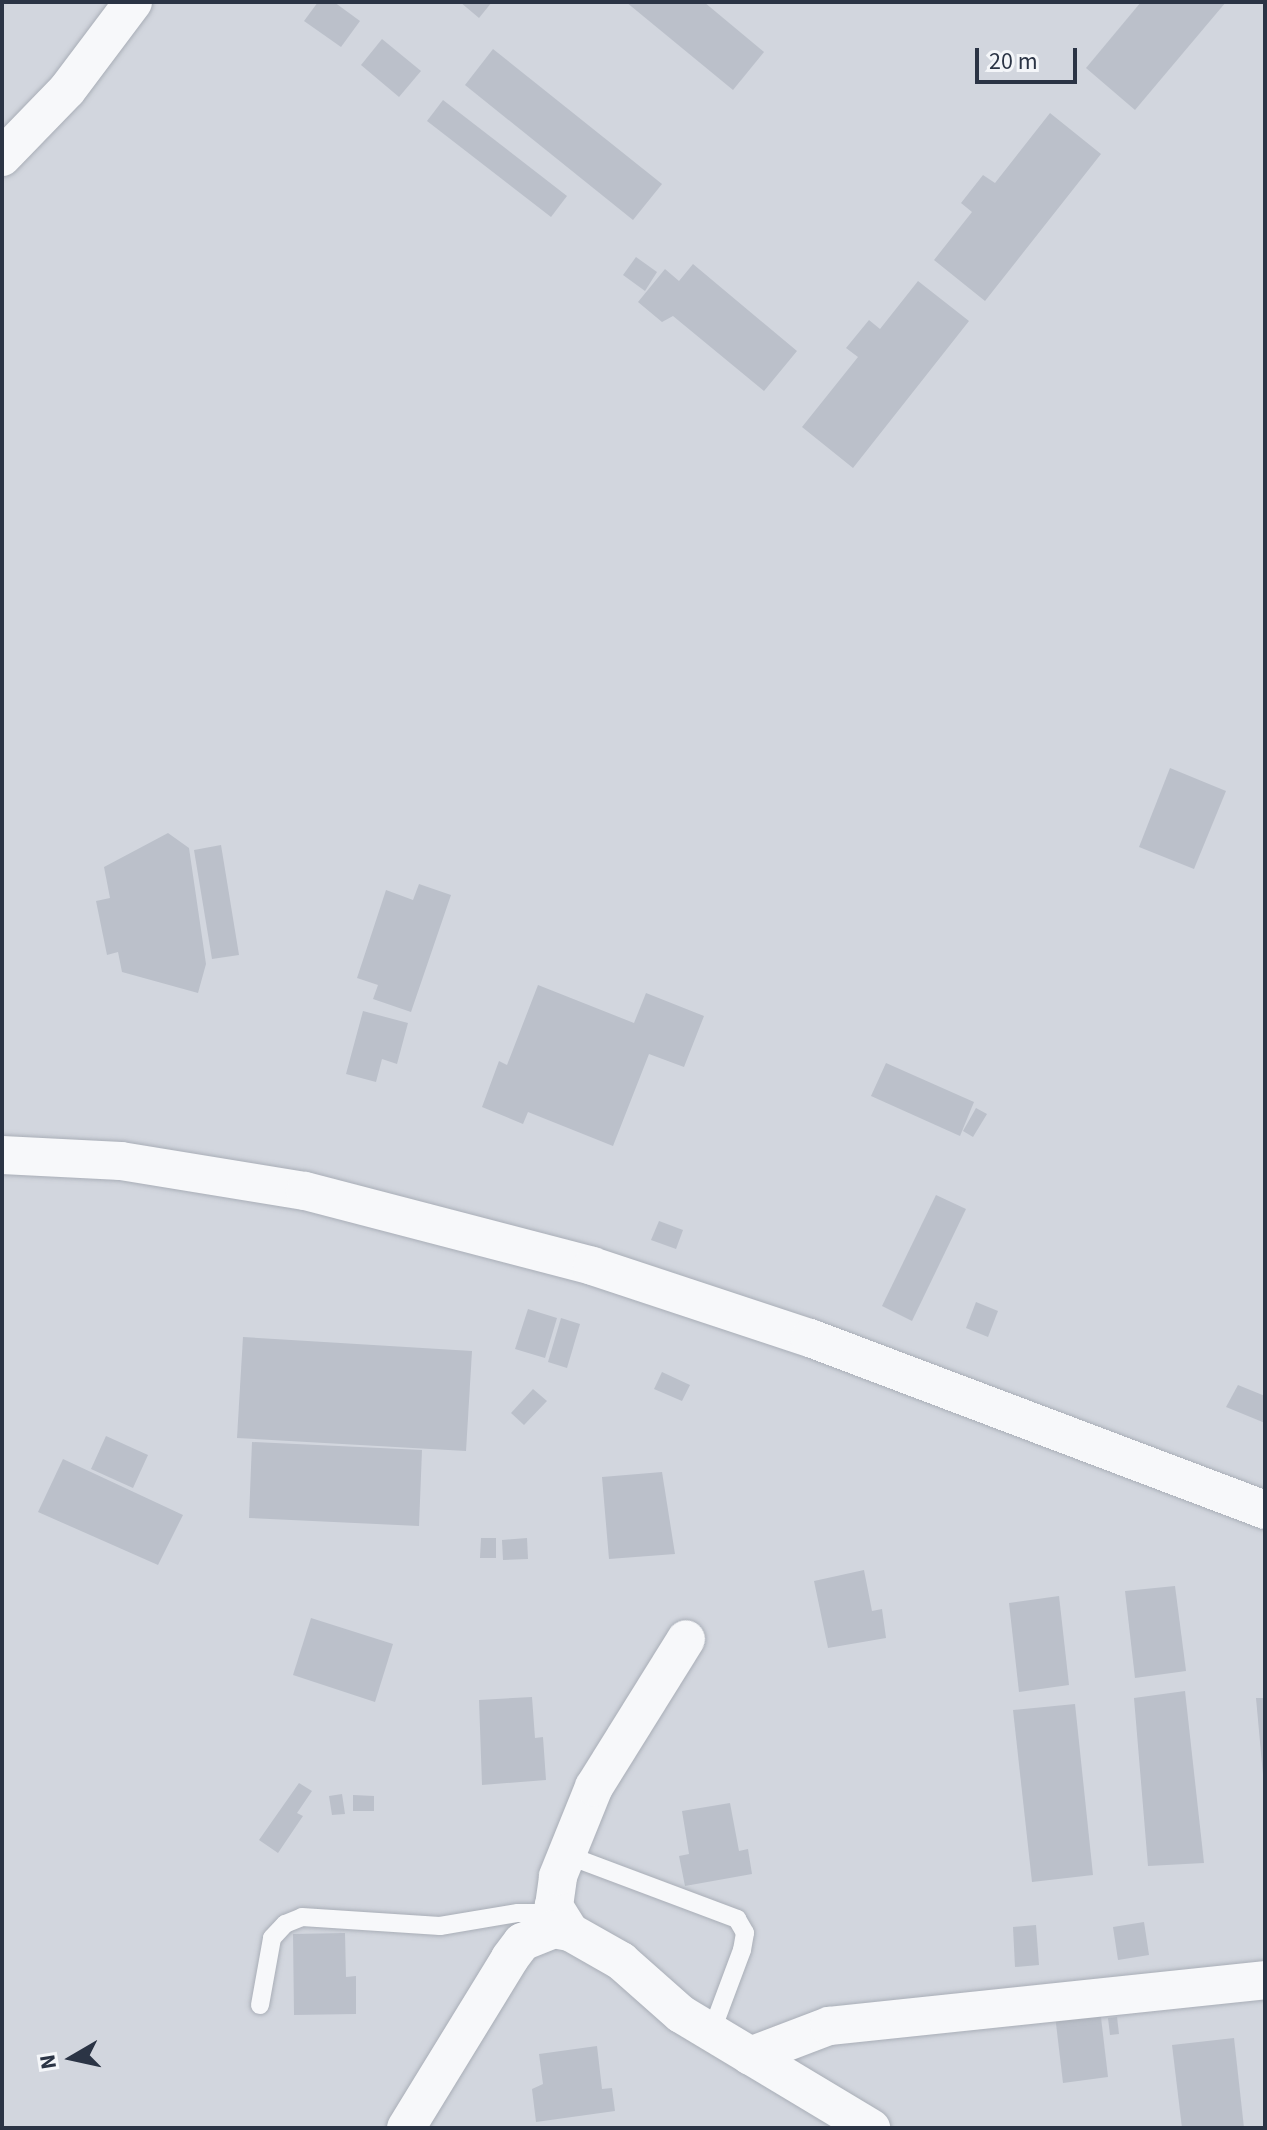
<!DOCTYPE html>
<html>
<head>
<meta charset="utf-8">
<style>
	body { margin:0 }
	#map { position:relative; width:1267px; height:2130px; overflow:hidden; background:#e4e7ec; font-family:"Source Sans 3",sans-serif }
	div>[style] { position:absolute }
	.built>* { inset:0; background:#d2d6de }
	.building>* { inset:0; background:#bbc0ca }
	.roads { filter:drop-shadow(0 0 2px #a9aeb7) drop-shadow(0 0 2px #a9aeb7) }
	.service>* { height:18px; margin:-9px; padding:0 9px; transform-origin:9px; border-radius:9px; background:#f7f8fa }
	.minor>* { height:38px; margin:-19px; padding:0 19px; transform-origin:19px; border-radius:19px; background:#f7f8fa }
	span { translate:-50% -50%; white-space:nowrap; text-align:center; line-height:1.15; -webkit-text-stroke:7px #f4f6f9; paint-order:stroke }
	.frame { position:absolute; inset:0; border:4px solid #2b3445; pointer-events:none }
	.north { position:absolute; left:32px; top:2018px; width:80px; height:80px; -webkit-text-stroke:6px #f4f6f9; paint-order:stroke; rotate:261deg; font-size:22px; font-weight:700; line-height:32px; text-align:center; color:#2b3445 }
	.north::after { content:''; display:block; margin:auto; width:28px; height:36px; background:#2b3445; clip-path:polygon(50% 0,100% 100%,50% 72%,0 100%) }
	.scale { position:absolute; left:975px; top:48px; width:102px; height:36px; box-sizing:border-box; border:4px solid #2b3445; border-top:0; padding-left:10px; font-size:24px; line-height:28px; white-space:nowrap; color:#2b3445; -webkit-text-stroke:6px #f4f6f9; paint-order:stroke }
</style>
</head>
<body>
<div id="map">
	<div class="built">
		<div style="clip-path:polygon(2px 2px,1265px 2px,1265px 2128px,2px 2128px)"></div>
	</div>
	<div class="building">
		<div style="clip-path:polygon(318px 2px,334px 2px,360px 21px,341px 47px,304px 21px)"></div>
		<div style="clip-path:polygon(460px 2px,492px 2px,479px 18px)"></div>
		<div style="clip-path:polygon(626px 2px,704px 2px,764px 52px,733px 90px)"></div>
		<div style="clip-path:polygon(1141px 2px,1226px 2px,1135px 110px,1086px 68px)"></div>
		<div style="clip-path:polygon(382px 39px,421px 71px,399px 97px,361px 65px)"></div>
		<div style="clip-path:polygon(493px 49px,662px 184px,633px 220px,465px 85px)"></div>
		<div style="clip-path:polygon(443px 100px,567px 196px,551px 217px,427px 121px)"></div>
		<div style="clip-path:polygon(1050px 113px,1101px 154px,985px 301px,934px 260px,972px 212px,961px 203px,983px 175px,995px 183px)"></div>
		<div style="clip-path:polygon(636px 257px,657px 272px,645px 291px,623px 275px)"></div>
		<div style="clip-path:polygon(693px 264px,797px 351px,764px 391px,673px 316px,662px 322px,638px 302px,665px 269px,679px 281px)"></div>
		<div style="clip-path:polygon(918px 281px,969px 321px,853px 468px,802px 427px,858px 357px,846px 348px,869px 320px,880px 329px)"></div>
		<div style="clip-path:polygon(1170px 768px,1226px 791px,1194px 869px,1139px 847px)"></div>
		<div style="clip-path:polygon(168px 833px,189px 848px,206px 964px,198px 993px,122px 972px,118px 952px,107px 955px,96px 901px,110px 898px,104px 867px)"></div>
		<div style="clip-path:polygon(221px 845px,239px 955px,212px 959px,194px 850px)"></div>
		<div style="clip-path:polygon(419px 884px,451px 895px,411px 1012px,373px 999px,378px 985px,357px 978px,386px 890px,413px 900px)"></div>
		<div style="clip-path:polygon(538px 985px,634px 1023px,646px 993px,704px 1016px,684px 1067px,649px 1054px,613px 1146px,528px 1112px,523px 1124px,482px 1107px,499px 1061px,507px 1065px)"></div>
		<div style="clip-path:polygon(363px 1011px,408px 1023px,397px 1064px,382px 1059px,376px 1082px,346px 1074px)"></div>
		<div style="clip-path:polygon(886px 1063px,974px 1102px,960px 1136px,871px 1096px)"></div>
		<div style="clip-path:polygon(976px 1108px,987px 1114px,973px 1137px,963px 1131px)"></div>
		<div style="clip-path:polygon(936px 1195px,966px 1209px,912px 1321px,882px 1306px)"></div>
		<div style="clip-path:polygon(659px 1221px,683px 1230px,676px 1249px,651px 1240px)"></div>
		<div style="clip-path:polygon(976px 1302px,998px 1311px,988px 1337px,966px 1328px)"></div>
		<div style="clip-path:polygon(528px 1309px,557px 1318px,545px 1358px,515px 1349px)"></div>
		<div style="clip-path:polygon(561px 1318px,580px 1324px,567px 1368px,548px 1362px)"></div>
		<div style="clip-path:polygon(243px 1337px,472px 1351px,466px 1451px,237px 1438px)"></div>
		<div style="clip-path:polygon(662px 1372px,690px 1385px,682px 1401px,654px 1389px)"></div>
		<div style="clip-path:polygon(1238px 1385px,1265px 1396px,1265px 1423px,1226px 1407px)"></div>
		<div style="clip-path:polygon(533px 1389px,547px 1401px,524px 1425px,511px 1413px)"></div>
		<div style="clip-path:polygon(106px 1436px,148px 1455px,133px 1488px,91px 1469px)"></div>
		<div style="clip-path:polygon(252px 1442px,422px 1450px,419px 1526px,249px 1518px)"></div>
		<div style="clip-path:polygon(63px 1459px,183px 1515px,158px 1565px,38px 1512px)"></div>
		<div style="clip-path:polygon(662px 1472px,675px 1554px,609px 1559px,602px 1477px)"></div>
		<div style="clip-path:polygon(481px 1538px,496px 1538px,496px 1558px,480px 1558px)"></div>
		<div style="clip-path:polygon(527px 1538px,528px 1559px,503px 1560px,502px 1540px)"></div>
		<div style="clip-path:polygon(864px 1570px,872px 1611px,882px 1609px,886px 1638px,828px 1648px,814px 1581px)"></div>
		<div style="clip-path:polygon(1175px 1586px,1186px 1671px,1135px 1678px,1125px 1591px)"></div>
		<div style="clip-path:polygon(1059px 1596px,1069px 1685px,1019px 1692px,1009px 1603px)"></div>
		<div style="clip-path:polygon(311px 1618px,393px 1644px,375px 1702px,293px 1675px)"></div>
		<div style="clip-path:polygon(1185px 1691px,1204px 1863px,1148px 1866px,1134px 1698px)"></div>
		<div style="clip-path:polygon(532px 1697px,535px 1738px,543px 1737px,546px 1780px,482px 1785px,479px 1700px)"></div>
		<div style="clip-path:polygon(1256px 1698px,1265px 1698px,1265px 1774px,1263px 1775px)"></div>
		<div style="clip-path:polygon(1075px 1704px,1093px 1875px,1032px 1882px,1013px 1710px)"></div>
		<div style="clip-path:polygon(299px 1783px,312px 1791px,297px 1813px,303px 1816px,278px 1853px,259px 1840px)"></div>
		<div style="clip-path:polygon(342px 1794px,345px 1814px,332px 1815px,329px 1796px)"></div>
		<div style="clip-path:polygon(353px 1795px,374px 1796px,374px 1811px,353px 1811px)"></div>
		<div style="clip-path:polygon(730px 1803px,739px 1851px,748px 1849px,752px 1874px,685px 1886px,679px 1856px,689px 1854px,682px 1811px)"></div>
		<div style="clip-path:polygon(1144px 1922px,1149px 1955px,1118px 1960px,1113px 1927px)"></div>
		<div style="clip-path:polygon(1036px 1925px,1039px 1965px,1015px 1967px,1013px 1927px)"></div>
		<div style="clip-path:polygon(345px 1933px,346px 1977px,356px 1976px,356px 2014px,294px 2015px,293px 1934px)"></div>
		<div style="clip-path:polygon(1100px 2009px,1108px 2077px,1063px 2083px,1055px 2015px)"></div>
		<div style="clip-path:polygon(1117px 2017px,1119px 2034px,1110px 2035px,1108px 2018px)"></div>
		<div style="clip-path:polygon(1234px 2038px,1244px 2128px,1182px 2128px,1172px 2045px)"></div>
		<div style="clip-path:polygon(597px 2046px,602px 2089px,612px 2088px,615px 2111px,536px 2122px,532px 2089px,543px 2084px,539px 2054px)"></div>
	</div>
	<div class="roads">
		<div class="service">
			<div style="left:567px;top:1855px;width:182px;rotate:20.6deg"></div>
			<div style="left:737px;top:1919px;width:16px;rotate:60deg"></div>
			<div style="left:745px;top:1933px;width:17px;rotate:100deg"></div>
			<div style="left:742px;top:1950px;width:89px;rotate:110.5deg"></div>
			<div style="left:260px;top:2005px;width:68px;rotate:-79.8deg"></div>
			<div style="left:272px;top:1938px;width:19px;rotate:-47deg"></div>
			<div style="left:285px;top:1924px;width:18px;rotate:-22deg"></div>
			<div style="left:302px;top:1917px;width:138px;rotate:3.7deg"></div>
			<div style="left:440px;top:1926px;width:79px;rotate:-9.5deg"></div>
			<div style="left:518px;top:1913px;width:17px"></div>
			<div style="left:535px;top:1913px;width:25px;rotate:29deg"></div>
		</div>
		<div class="minor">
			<div style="left:2px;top:157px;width:93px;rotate:-45.9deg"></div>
			<div style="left:67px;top:90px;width:110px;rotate:-53.1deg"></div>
			<div style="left:2px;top:1155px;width:119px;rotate:2.9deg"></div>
			<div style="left:121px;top:1161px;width:186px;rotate:9.3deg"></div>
			<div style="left:305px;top:1191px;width:297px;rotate:14.6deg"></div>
			<div style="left:592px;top:1266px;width:230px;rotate:18.3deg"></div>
			<div style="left:810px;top:1338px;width:486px;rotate:20.7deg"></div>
			<div style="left:570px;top:1932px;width:31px;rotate:-122deg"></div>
			<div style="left:554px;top:1906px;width:30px;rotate:-82deg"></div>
			<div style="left:558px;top:1876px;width:96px;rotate:-68deg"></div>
			<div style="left:594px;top:1787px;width:174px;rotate:-58.1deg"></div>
			<div style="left:750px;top:2056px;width:85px;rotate:-20.8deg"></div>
			<div style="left:829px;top:2026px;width:438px;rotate:-6deg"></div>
			<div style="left:406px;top:2128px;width:199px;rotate:-58.5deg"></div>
			<div style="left:510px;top:1958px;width:20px;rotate:-53deg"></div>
			<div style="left:522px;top:1942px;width:35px;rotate:-22deg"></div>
			<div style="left:554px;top:1929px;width:16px;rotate:11deg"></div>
			<div style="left:570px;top:1932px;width:59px;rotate:29.6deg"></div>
			<div style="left:621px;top:1961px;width:80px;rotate:41.5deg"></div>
			<div style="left:681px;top:2014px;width:222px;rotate:31deg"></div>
		</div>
	</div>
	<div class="frame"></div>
	<div class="north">N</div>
	<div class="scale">20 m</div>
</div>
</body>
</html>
